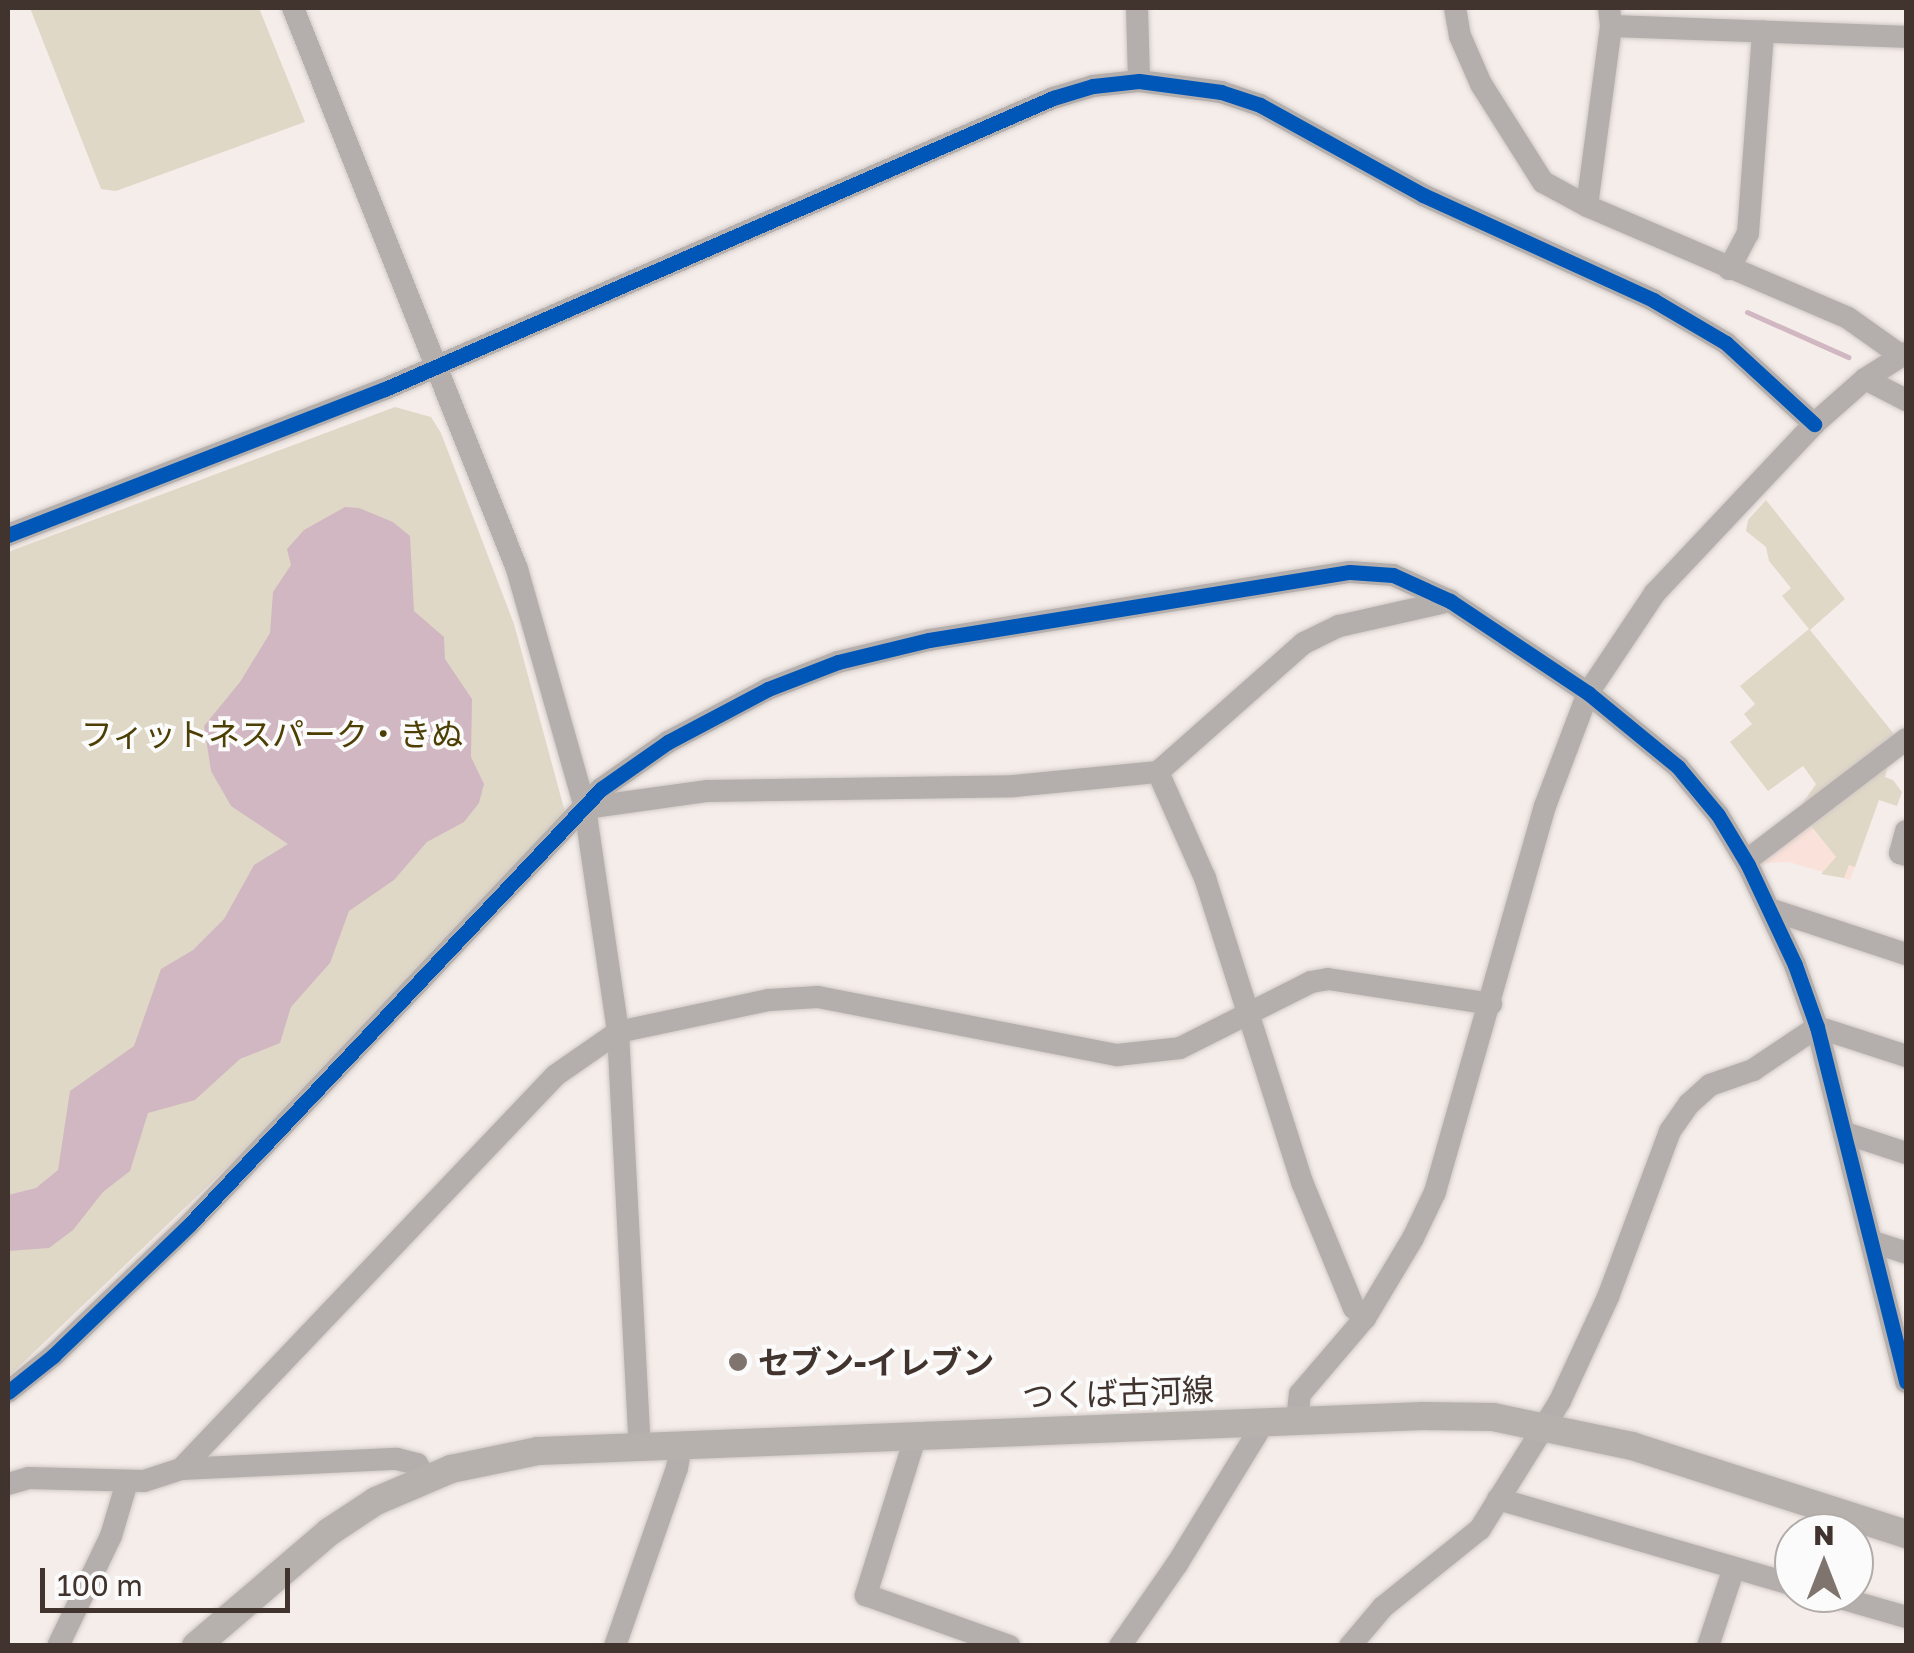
<!DOCTYPE html>
<html>
<head>
<meta charset="utf-8">
<style>
	body { margin:0 }
	#map { position:relative; width:1914px; height:1653px; overflow:hidden; background:#f5edea; font-family:"Golos Text","Noto Sans JP",sans-serif }
	div>[style] { position:absolute }
	.built>* { inset:0; background:#fae1d9 }
	.green>* { inset:0; background:#e0d8c7 }
	.water>* { inset:0; background:#d0b7c1 }
	.stream>* { height:5px; margin:-2.5px; padding:0 2.5px; transform-origin:2.5px; border-radius:2.5px; background:#d0b7c1 }
	.roads { filter:drop-shadow(0 0 2px #d0c9c5) drop-shadow(0 0 2px #d0c9c5) }
	.minor>* { height:22px; margin:-11px; padding:0 11px; transform-origin:11px; border-radius:11px; background:#b4afac }
	.major>* { height:28px; margin:-14px; padding:0 14px; transform-origin:14px; border-radius:14px; background:#b7b1ae }
	.cycleway>* { height:15px; margin:-7.5px; padding:0 7.5px; transform-origin:7.5px; border-radius:7.5px; background:#0057b8 }
	.dots>* { width:28px; height:28px; translate:-50% -50%; box-sizing:border-box; border:5px solid #fbfbfb; border-radius:50% }
	span { translate:-50% -50%; white-space:nowrap; text-align:center; line-height:1.15; -webkit-text-stroke:8px #fbfbfb; paint-order:stroke }
	.park-label { font-size:32px; color:#4d3e04 }
	.poi-label { font-size:32px; color:#41332d; font-weight:700 }
	.left { translate:0 -50%; text-align:left }
	.street-label { font-size:32px; color:#41332d }
	.frame { position:absolute; inset:0; border:10px solid #41332d; pointer-events:none }
	.north { position:absolute; left:1774px; top:1513px; width:100px; height:100px; box-sizing:border-box; background:#fbfbfb; border:2px solid #b1aba9; border-radius:50%; rotate:0deg; font-size:28px; font-weight:700; line-height:40px; text-align:center; color:#41332d }
	.north::after { content:''; display:block; margin:auto; width:35px; height:45px; background:#80746f; clip-path:polygon(50% 0,100% 100%,50% 72%,0 100%) }
	.scale { position:absolute; left:40px; top:1568px; width:250px; height:45px; box-sizing:border-box; border:5px solid #41332d; border-top:0; padding-left:12px; font-size:30px; line-height:35px; white-space:nowrap; color:#41332d; -webkit-text-stroke:8px #fbfbfb; paint-order:stroke }
</style>
</head>
<body>
<div id="map">
	<div class="built">
		<div style="clip-path:polygon(1803px 818px,1836px 857px,1855px 867px,1850px 880px,1789px 862px,1765px 863px,1761px 869px,1754px 856px)"></div>
	</div>
	<div class="green">
		<div style="clip-path:polygon(30px 8px,259px 8px,305px 122px,116px 191px,101px 189px)"></div>
		<div style="clip-path:polygon(395px 407px,431px 417px,441px 433px,514px 624px,565px 812px,260px 1136px,8px 1377px,8px 552px)"></div>
		<div style="clip-path:polygon(1766px 500px,1845px 599px,1810px 630px,1898px 739px,1802px 804px,1816px 784px,1803px 766px,1768px 791px,1730px 742px,1752px 724px,1744px 714px,1755px 704px,1740px 686px,1809px 629px,1782px 596px,1791px 588px,1769px 561px,1766px 547px,1746px 531px,1748px 520px)"></div>
		<div style="clip-path:polygon(1890px 757px,1885px 777px,1893px 780px,1902px 792px,1897px 806px,1879px 800px,1855px 867px,1849px 865px,1844px 878px,1821px 874px,1836px 857px,1806px 820px)"></div>
	</div>
	<div class="water">
		<div style="clip-path:polygon(345px 507px,359px 508px,393px 522px,410px 536px,414px 611px,444px 637px,445px 659px,472px 699px,471px 757px,484px 784px,479px 803px,464px 822px,427px 842px,394px 880px,349px 911px,330px 963px,291px 1007px,280px 1043px,240px 1059px,195px 1100px,148px 1113px,130px 1171px,103px 1192px,73px 1230px,49px 1248px,8px 1251px,8px 1195px,36px 1188px,58px 1170px,70px 1091px,134px 1046px,161px 969px,193px 950px,224px 919px,254px 865px,288px 844px,231px 806px,211px 771px,204px 726px,240px 682px,270px 633px,273px 592px,291px 565px,287px 549px,304px 530px)"></div>
	</div>
	<div class="stream">
		<div style="left:1747px;top:312px;width:111px;rotate:24deg"></div>
	</div>
	<div class="roads">
		<div class="minor">
			<div style="left:293px;top:8px;width:604px;rotate:68.23deg"></div>
			<div style="left:517px;top:569px;width:248px;rotate:74.1deg"></div>
			<div style="left:585px;top:808px;width:226px;rotate:81.6deg"></div>
			<div style="left:618px;top:1032px;width:415px;rotate:87deg"></div>
			<div style="left:1137px;top:8px;width:73px;rotate:88.4deg"></div>
			<div style="left:1455px;top:8px;width:28px;rotate:80deg"></div>
			<div style="left:1460px;top:36px;width:52px;rotate:66.4deg"></div>
			<div style="left:1481px;top:84px;width:116px;rotate:57.7deg"></div>
			<div style="left:1543px;top:182px;width:50px;rotate:28.6deg"></div>
			<div style="left:1587px;top:206px;width:284px;rotate:23.2deg"></div>
			<div style="left:1848px;top:318px;width:64px;rotate:35.4deg"></div>
			<div style="left:1611px;top:26px;width:295px;rotate:2.1deg"></div>
			<div style="left:1587px;top:206px;width:182px;rotate:-82.4deg"></div>
			<div style="left:1611px;top:26px;width:18px;rotate:-96deg"></div>
			<div style="left:1729px;top:269px;width:41px;rotate:-62.2deg"></div>
			<div style="left:1748px;top:233px;width:202px;rotate:-85.7deg"></div>
			<div style="left:1865px;top:379px;width:46px;rotate:27.1deg"></div>
			<div style="left:8px;top:535px;width:404px;rotate:-21.2deg"></div>
			<div style="left:385px;top:389px;width:729px;rotate:-23.54deg"></div>
			<div style="left:1053px;top:98px;width:42px;rotate:-16.7deg"></div>
			<div style="left:1093px;top:86px;width:46px;rotate:-6.2deg"></div>
			<div style="left:1139px;top:81px;width:83px;rotate:7.6deg"></div>
			<div style="left:1221px;top:92px;width:41px;rotate:18.4deg"></div>
			<div style="left:1260px;top:105px;width:186px;rotate:28.9deg"></div>
			<div style="left:1423px;top:195px;width:253px;rotate:24.5deg"></div>
			<div style="left:1653px;top:300px;width:85px;rotate:30.5deg"></div>
			<div style="left:1726px;top:343px;width:120px;rotate:42.6deg"></div>
			<div style="left:1158px;top:772px;width:116px;rotate:66.1deg"></div>
			<div style="left:1205px;top:878px;width:319px;rotate:72.3deg"></div>
			<div style="left:1302px;top:1182px;width:136px;rotate:67.6deg"></div>
			<div style="left:1354px;top:1308px;width:15px;rotate:42deg"></div>
			<div style="left:585px;top:808px;width:124px;rotate:-7.9deg"></div>
			<div style="left:708px;top:791px;width:306px;rotate:-0.9deg"></div>
			<div style="left:1014px;top:786px;width:145px;rotate:-5.6deg"></div>
			<div style="left:1158px;top:772px;width:195px;rotate:-41.5deg"></div>
			<div style="left:1304px;top:643px;width:39px;rotate:-26deg"></div>
			<div style="left:1339px;top:626px;width:114px;rotate:-12.7deg"></div>
			<div style="left:1906px;top:831px;width:23px;rotate:105deg"></div>
			<div style="left:1900px;top:853px;width:6px;rotate:18deg"></div>
			<div style="left:1746px;top:861px;width:201px;rotate:-37.3deg"></div>
			<div style="left:1769px;top:909px;width:144px;rotate:18.2deg"></div>
			<div style="left:1848px;top:1134px;width:61px;rotate:18.1deg"></div>
			<div style="left:1873px;top:1242px;width:35px;rotate:18deg"></div>
			<div style="left:8px;top:1392px;width:58px;rotate:-38.7deg"></div>
			<div style="left:53px;top:1356px;width:189px;rotate:-43.9deg"></div>
			<div style="left:189px;top:1225px;width:600px;rotate:-46.62deg"></div>
			<div style="left:601px;top:789px;width:82px;rotate:-35deg"></div>
			<div style="left:668px;top:742px;width:113px;rotate:-27.9deg"></div>
			<div style="left:768px;top:689px;width:75px;rotate:-21.1deg"></div>
			<div style="left:838px;top:662px;width:94px;rotate:-13.6deg"></div>
			<div style="left:929px;top:640px;width:426px;rotate:-9.2deg"></div>
			<div style="left:1350px;top:572px;width:43px;rotate:4deg"></div>
			<div style="left:1393px;top:575px;width:63px;rotate:24.5deg"></div>
			<div style="left:1450px;top:601px;width:166px;rotate:33.7deg"></div>
			<div style="left:1588px;top:693px;width:117px;rotate:39.4deg"></div>
			<div style="left:1678px;top:767px;width:62px;rotate:50.2deg"></div>
			<div style="left:1718px;top:815px;width:58px;rotate:59deg"></div>
			<div style="left:1748px;top:865px;width:110px;rotate:64.8deg"></div>
			<div style="left:1795px;top:965px;width:66px;rotate:70.5deg"></div>
			<div style="left:1817px;top:1027px;width:366px;rotate:75.9deg"></div>
			<div style="left:1297px;top:1421px;width:27px;rotate:-84deg"></div>
			<div style="left:1300px;top:1394px;width:100px;rotate:-49.5deg"></div>
			<div style="left:1365px;top:1318px;width:93px;rotate:-59deg"></div>
			<div style="left:1413px;top:1238px;width:51px;rotate:-64.4deg"></div>
			<div style="left:1435px;top:1192px;width:401px;rotate:-74.1deg"></div>
			<div style="left:1545px;top:806px;width:121px;rotate:-69.2deg"></div>
			<div style="left:1588px;top:693px;width:120px;rotate:-56.2deg"></div>
			<div style="left:1655px;top:593px;width:232px;rotate:-46.7deg"></div>
			<div style="left:1814px;top:424px;width:68px;rotate:-41.4deg"></div>
			<div style="left:1865px;top:379px;width:49px;rotate:-32.4deg"></div>
			<div style="left:916px;top:1435px;width:168px;rotate:107.4deg"></div>
			<div style="left:866px;top:1595px;width:152px;rotate:19.6deg"></div>
			<div style="left:181px;top:1469px;width:544px;rotate:-46.42deg"></div>
			<div style="left:556px;top:1075px;width:75px;rotate:-34.7deg"></div>
			<div style="left:618px;top:1032px;width:154px;rotate:-12deg"></div>
			<div style="left:769px;top:1000px;width:49px;rotate:-3.5deg"></div>
			<div style="left:818px;top:997px;width:305px;rotate:11deg"></div>
			<div style="left:1117px;top:1055px;width:63px;rotate:-6.3deg"></div>
			<div style="left:1180px;top:1048px;width:147px;rotate:-26.7deg"></div>
			<div style="left:1311px;top:982px;width:17px;rotate:-10deg"></div>
			<div style="left:1328px;top:979px;width:165px;rotate:8.7deg"></div>
			<div style="left:8px;top:1484px;width:22px;rotate:-16deg"></div>
			<div style="left:29px;top:1478px;width:115px;rotate:1.5deg"></div>
			<div style="left:144px;top:1481px;width:39px;rotate:-18deg"></div>
			<div style="left:181px;top:1469px;width:216px;rotate:-2.7deg"></div>
			<div style="left:397px;top:1459px;width:21px;rotate:14deg"></div>
			<div style="left:417px;top:1464px;width:17px;rotate:57deg"></div>
			<div style="left:1498px;top:1499px;width:308px;rotate:16.2deg"></div>
			<div style="left:1823px;top:1593px;width:86px;rotate:16.1deg"></div>
			<div style="left:58px;top:1646px;width:122px;rotate:-64.3deg"></div>
			<div style="left:111px;top:1536px;width:56px;rotate:-73.5deg"></div>
			<div style="left:615px;top:1646px;width:188px;rotate:-70.8deg"></div>
			<div style="left:677px;top:1468px;width:23px;rotate:-80deg"></div>
			<div style="left:1120px;top:1646px;width:100px;rotate:-55.2deg"></div>
			<div style="left:1177px;top:1564px;width:167px;rotate:-58.5deg"></div>
			<div style="left:1350px;top:1646px;width:51px;rotate:-49.8deg"></div>
			<div style="left:1383px;top:1607px;width:124px;rotate:-38.8deg"></div>
			<div style="left:1480px;top:1529px;width:151px;rotate:-58deg"></div>
			<div style="left:1560px;top:1401px;width:115px;rotate:-65.2deg"></div>
			<div style="left:1608px;top:1297px;width:177px;rotate:-69.5deg"></div>
			<div style="left:1670px;top:1131px;width:33px;rotate:-55deg"></div>
			<div style="left:1689px;top:1104px;width:28px;rotate:-42deg"></div>
			<div style="left:1710px;top:1085px;width:46px;rotate:-19.2deg"></div>
			<div style="left:1753px;top:1070px;width:77px;rotate:-33.9deg"></div>
			<div style="left:1817px;top:1027px;width:94px;rotate:18deg"></div>
			<div style="left:1708px;top:1646px;width:82px;rotate:-71.6deg"></div>
		</div>
		<div class="major">
			<div style="left:196px;top:1646px;width:175px;rotate:-40.6deg"></div>
			<div style="left:329px;top:1532px;width:56px;rotate:-33.4deg"></div>
			<div style="left:376px;top:1501px;width:82px;rotate:-23.1deg"></div>
			<div style="left:451px;top:1469px;width:89px;rotate:-11.7deg"></div>
			<div style="left:538px;top:1451px;width:886px;rotate:-2.26deg"></div>
			<div style="left:1423px;top:1416px;width:70px;rotate:0.8deg"></div>
			<div style="left:1493px;top:1417px;width:142px;rotate:11.8deg"></div>
			<div style="left:1632px;top:1446px;width:288px;rotate:17.8deg"></div>
		</div>
	</div>
	<div class="cycleway">
		<div style="left:8px;top:535px;width:404px;rotate:-21.2deg"></div>
		<div style="left:385px;top:389px;width:729px;rotate:-23.54deg"></div>
		<div style="left:1053px;top:98px;width:42px;rotate:-16.7deg"></div>
		<div style="left:1093px;top:86px;width:46px;rotate:-6.2deg"></div>
		<div style="left:1139px;top:81px;width:83px;rotate:7.6deg"></div>
		<div style="left:1221px;top:92px;width:41px;rotate:18.4deg"></div>
		<div style="left:1260px;top:105px;width:186px;rotate:28.9deg"></div>
		<div style="left:1423px;top:195px;width:253px;rotate:24.5deg"></div>
		<div style="left:1653px;top:300px;width:85px;rotate:30.5deg"></div>
		<div style="left:1726px;top:343px;width:120px;rotate:42.6deg"></div>
		<div style="left:8px;top:1392px;width:58px;rotate:-38.7deg"></div>
		<div style="left:53px;top:1356px;width:189px;rotate:-43.9deg"></div>
		<div style="left:189px;top:1225px;width:600px;rotate:-46.62deg"></div>
		<div style="left:601px;top:789px;width:82px;rotate:-35deg"></div>
		<div style="left:668px;top:742px;width:113px;rotate:-27.9deg"></div>
		<div style="left:768px;top:689px;width:75px;rotate:-21.1deg"></div>
		<div style="left:838px;top:662px;width:94px;rotate:-13.6deg"></div>
		<div style="left:929px;top:640px;width:426px;rotate:-9.2deg"></div>
		<div style="left:1350px;top:572px;width:43px;rotate:4deg"></div>
		<div style="left:1393px;top:575px;width:63px;rotate:24.5deg"></div>
		<div style="left:1450px;top:601px;width:166px;rotate:33.7deg"></div>
		<div style="left:1588px;top:693px;width:117px;rotate:39.4deg"></div>
		<div style="left:1678px;top:767px;width:62px;rotate:50.2deg"></div>
		<div style="left:1718px;top:815px;width:58px;rotate:59deg"></div>
		<div style="left:1748px;top:865px;width:110px;rotate:64.8deg"></div>
		<div style="left:1795px;top:965px;width:66px;rotate:70.5deg"></div>
		<div style="left:1817px;top:1027px;width:366px;rotate:75.9deg"></div>
	</div>
	<div class="dots">
		<div style="left:738px;top:1362px;background:#80746f"></div>
	</div>
	<div class="park-label">
		<span style="left:272px;top:734px">フィットネスパーク・きぬ</span>
	</div>
	<div class="poi-label">
		<span class="left" style="left:758px;top:1362px">セブン-イレブン</span>
	</div>
	<div class="street-label">
		<span style="left:1118px;top:1393px;rotate:-2deg">つくば古河線</span>
	</div>
	<div class="frame"></div>
	<div class="north">N</div>
	<div class="scale">100 m</div>
</div>
</body>
</html>
